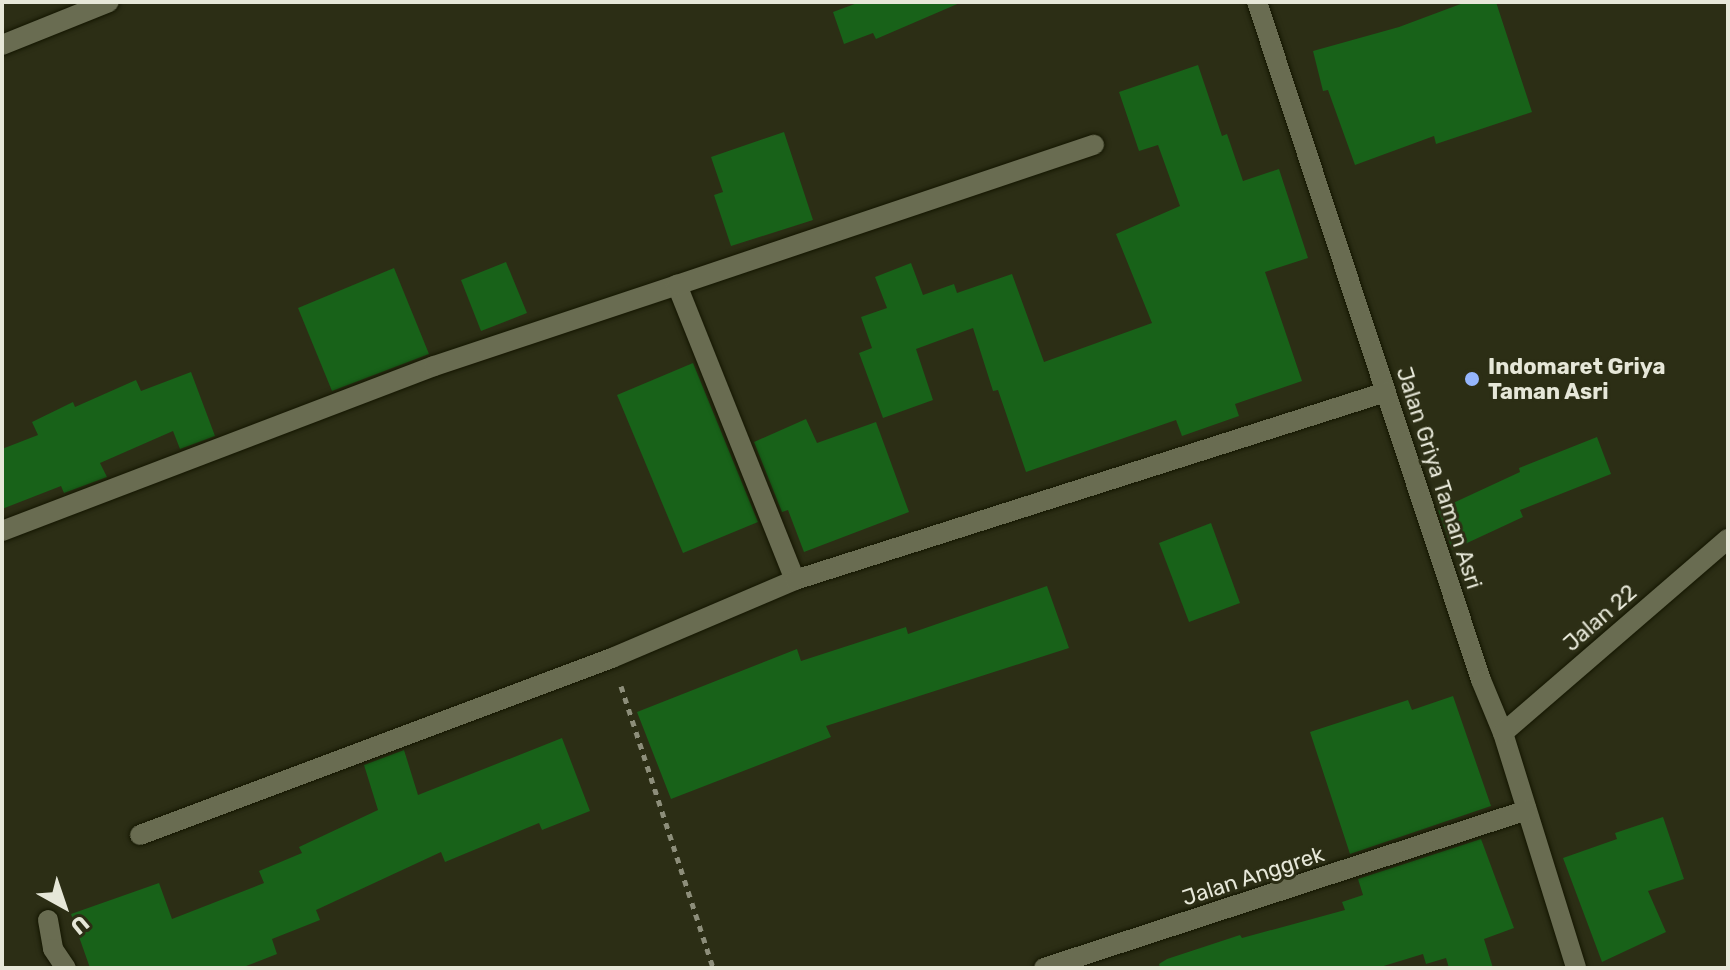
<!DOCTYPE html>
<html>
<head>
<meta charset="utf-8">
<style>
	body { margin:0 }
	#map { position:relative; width:1730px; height:970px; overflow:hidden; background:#2c2e15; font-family:Rubik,sans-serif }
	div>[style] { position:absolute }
	.building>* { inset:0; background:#186219 }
	.path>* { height:5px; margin-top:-2.5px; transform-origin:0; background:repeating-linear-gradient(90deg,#8d8e7a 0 6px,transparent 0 12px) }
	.roads { filter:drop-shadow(0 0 2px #141601) drop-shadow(0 0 2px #141601) }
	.minor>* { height:20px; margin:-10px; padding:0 10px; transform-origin:10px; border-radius:10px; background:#696c51 }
	.dots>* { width:22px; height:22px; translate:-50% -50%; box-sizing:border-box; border:4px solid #2c2e15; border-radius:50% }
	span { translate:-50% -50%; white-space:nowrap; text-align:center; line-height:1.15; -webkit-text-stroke:6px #2c2e15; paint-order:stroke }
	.poi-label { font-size:22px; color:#e6e7d8; font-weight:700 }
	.left { translate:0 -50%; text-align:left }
	.street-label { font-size:22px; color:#e6e7d8 }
	.frame { position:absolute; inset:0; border:4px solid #e6e7d8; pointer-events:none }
	.north { position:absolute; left:24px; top:866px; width:80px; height:80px; -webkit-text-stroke:6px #2c2e15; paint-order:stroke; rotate:140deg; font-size:22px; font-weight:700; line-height:32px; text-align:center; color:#e6e7d8 }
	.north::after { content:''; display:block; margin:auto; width:28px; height:36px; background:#e6e7d8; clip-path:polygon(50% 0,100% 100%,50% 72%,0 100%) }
</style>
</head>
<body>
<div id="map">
	<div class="building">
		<div style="clip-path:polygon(860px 2px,962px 2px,876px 39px,873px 33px,844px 44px,833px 12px)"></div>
		<div style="clip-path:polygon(1466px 2px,1496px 2px,1532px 112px,1436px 144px,1434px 136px,1355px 165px,1328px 90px,1323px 91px,1313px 51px,1399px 27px)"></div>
		<div style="clip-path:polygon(1198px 65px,1222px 136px,1227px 134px,1243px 181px,1279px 169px,1308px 258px,1265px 272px,1302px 381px,1235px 404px,1239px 416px,1182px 436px,1176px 420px,1026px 472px,998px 390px,993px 391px,973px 328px,916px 349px,933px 400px,883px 418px,859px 353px,872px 348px,861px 317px,887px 308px,875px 277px,911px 263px,923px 295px,954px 284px,957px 293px,1012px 274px,1044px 362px,1152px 323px,1116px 234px,1180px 206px,1158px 145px,1139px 151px,1119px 92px)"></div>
		<div style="clip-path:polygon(784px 132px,813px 220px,731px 246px,714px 195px,723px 192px,711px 157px)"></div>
		<div style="clip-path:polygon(506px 262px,527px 313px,481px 331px,461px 280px)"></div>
		<div style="clip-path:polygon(394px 268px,429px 354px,332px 391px,298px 308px)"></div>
		<div style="clip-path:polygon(693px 363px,758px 522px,683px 553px,617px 395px)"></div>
		<div style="clip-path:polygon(191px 372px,215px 436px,180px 449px,173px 431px,100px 463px,107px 477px,64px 493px,61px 486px,2px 509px,2px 449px,38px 435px,32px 422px,73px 402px,75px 407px,136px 380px,141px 391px)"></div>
		<div style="clip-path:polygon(806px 419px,817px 443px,876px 422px,909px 512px,804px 552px,788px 510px,782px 512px,754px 442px)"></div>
		<div style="clip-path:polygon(1597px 437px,1611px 474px,1520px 510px,1523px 517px,1452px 550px,1438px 510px,1520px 472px,1519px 468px)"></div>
		<div style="clip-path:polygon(1211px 523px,1240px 603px,1189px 622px,1159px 543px)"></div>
		<div style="clip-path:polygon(1047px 586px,1069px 648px,826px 726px,831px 737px,671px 799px,637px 712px,797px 649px,801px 661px,906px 627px,908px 634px)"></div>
		<div style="clip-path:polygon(1453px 696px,1491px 806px,1350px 854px,1310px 732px,1408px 700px,1412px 710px)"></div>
		<div style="clip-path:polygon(562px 738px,590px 811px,542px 830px,539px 823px,445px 862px,441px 852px,316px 910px,320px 920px,272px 939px,277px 954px,241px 968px,90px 968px,71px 914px,159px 883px,172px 919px,264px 883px,259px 871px,302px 853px,299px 847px,378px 810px,364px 765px,404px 750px,418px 795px)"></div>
		<div style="clip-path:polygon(1663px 817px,1684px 879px,1648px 891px,1666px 932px,1602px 962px,1563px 858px,1617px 839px,1615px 833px)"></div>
		<div style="clip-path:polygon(1481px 839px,1514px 928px,1484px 939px,1493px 968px,1449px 968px,1446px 958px,1426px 964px,1423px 954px,1377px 968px,1160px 968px,1159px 964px,1167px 959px,1240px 935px,1242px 938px,1345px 910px,1342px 902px,1363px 895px,1358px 879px)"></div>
	</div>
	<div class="path">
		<div style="left:621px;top:686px;width:297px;rotate:71.9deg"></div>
	</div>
	<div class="roads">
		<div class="minor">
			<div style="left:1257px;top:2px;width:714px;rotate:71.72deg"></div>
			<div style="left:1481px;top:680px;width:57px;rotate:67.5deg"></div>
			<div style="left:1503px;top:733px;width:246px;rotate:72.7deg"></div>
			<div style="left:2px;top:45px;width:115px;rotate:-21.9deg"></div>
			<div style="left:2px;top:531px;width:462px;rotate:-20.9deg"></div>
			<div style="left:434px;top:366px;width:256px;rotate:-18.4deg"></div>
			<div style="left:795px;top:580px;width:318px;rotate:-111.8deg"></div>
			<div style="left:677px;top:285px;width:440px;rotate:-18.6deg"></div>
			<div style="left:1503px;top:733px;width:297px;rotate:-40.8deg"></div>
			<div style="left:140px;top:835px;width:504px;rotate:-20.56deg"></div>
			<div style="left:612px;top:658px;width:199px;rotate:-23.1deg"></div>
			<div style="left:795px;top:580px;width:620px;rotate:-17.65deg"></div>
			<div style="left:48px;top:920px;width:29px;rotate:80deg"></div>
			<div style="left:53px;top:949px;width:23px;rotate:56deg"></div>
			<div style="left:1044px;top:968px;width:508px;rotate:-18.11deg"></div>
		</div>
	</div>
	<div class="dots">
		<div style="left:1472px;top:379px;background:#95b6fd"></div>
	</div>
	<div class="poi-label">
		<span class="left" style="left:1488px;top:379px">Indomaret Griya<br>Taman Asri</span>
	</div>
	<div class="street-label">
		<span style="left:1439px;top:478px;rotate:72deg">Jalan Griya Taman Asri</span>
		<span style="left:1600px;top:618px;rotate:-41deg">Jalan 22</span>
		<span style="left:1253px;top:876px;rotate:-18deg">Jalan Anggrek</span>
	</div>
	<div class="frame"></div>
	<div class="north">U</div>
</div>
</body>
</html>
